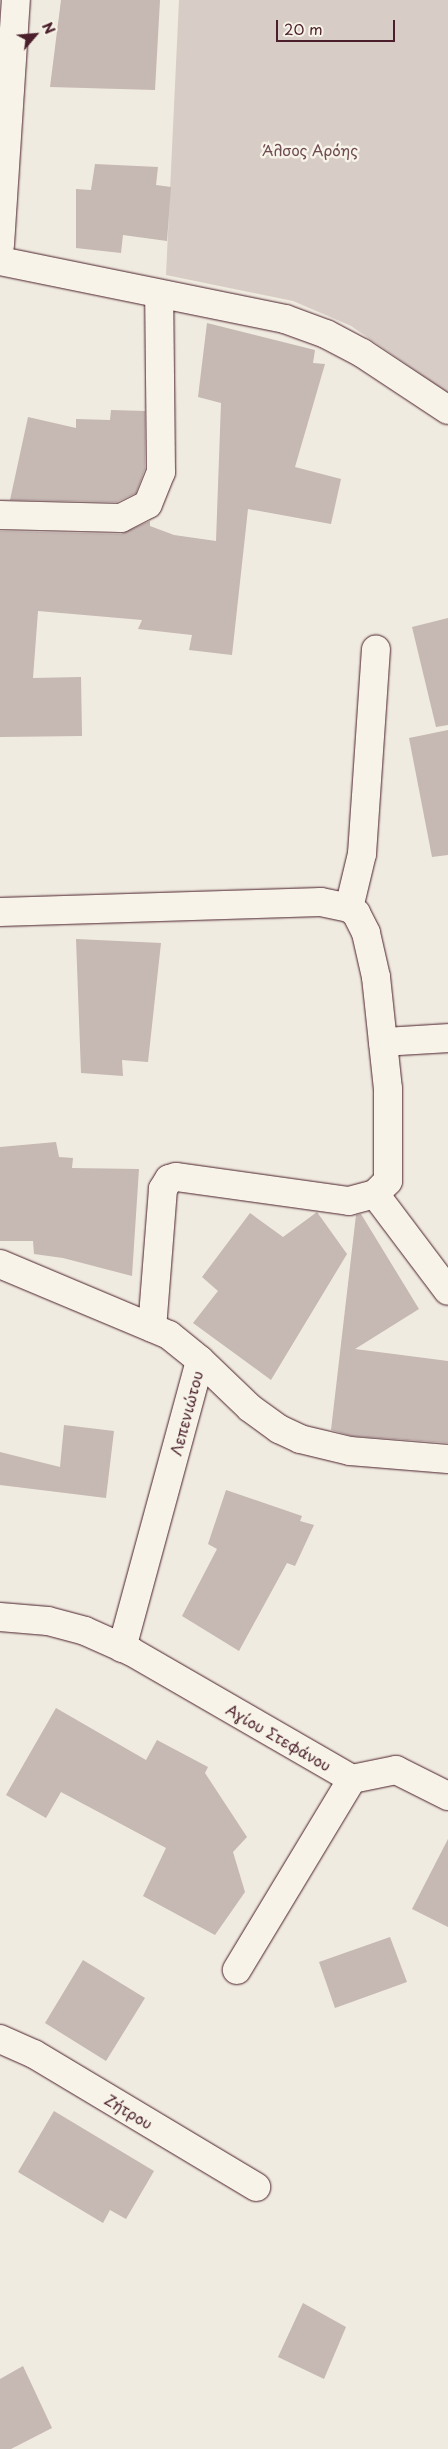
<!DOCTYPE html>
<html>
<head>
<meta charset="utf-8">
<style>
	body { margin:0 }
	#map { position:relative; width:448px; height:2449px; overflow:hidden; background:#f0ebe0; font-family:"Playpen Sans",sans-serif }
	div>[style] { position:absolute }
	.green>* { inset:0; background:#d8cdc6 }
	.building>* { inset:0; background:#c6b8b3 }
	.roads { filter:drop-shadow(0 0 1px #4a1f2b) drop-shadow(0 0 1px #4a1f2b) }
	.street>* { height:28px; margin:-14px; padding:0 14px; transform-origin:14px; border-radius:14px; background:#f7f3e8 }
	span { translate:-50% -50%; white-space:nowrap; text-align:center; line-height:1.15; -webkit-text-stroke:5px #f7f3e8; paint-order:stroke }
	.park-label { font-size:15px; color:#6e4a52 }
	.street-label { font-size:15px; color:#4a1f2b }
	.north { position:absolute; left:10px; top:10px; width:50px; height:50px; -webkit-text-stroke:4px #f7f3e8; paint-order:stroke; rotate:63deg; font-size:14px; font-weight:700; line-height:20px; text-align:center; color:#4a1f2b }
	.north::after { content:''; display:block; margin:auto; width:18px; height:22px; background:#4a1f2b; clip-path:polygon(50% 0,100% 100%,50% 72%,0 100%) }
	.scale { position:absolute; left:276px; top:20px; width:119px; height:22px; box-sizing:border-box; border:2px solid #4a1f2b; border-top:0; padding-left:6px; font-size:15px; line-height:18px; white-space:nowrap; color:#4a1f2b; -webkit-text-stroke:4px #f7f3e8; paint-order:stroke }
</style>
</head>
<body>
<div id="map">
	<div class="green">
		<div style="clip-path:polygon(179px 0,448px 0,448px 393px,351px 326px,293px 301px,166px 275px)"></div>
	</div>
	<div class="building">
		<div style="clip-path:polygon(61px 0,160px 0,155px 90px,50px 87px)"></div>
		<div style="clip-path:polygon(95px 164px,158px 167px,156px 185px,171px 187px,167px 241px,123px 235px,121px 253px,76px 248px,76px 189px,91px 190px)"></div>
		<div style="clip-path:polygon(207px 323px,315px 350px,313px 363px,325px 364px,295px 467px,341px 479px,331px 524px,248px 509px,232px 655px,189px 650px,192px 635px,138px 629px,142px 620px,38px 611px,33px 678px,81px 677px,82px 736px,0 737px,0 531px,121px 534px,150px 521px,150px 526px,174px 535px,216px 541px,221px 403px,198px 397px)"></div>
		<div style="clip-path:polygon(111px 410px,145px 411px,145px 469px,136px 493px,117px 502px,10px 500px,28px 417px,76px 428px,76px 419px,110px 420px)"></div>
		<div style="clip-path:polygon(448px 618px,448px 725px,436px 727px,412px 627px)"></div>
		<div style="clip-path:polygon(448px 730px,448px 855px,432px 857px,409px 738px)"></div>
		<div style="clip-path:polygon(76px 939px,161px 943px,148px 1062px,122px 1060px,123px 1076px,81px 1073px)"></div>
		<div style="clip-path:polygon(56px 1142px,59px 1157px,73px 1158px,72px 1168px,139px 1169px,132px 1276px,63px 1258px,34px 1254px,33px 1241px,0 1241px,0 1147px)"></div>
		<div style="clip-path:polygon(317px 1212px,347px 1254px,271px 1380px,193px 1323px,218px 1291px,202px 1277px,250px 1213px,283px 1237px)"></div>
		<div style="clip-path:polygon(361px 1214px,419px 1309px,355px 1349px,448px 1361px,448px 1443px,352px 1436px,331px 1430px,356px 1215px)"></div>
		<div style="clip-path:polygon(64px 1425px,114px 1431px,106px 1498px,0 1485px,0 1452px,60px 1467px)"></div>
		<div style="clip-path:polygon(226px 1490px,302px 1516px,300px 1521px,314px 1525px,295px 1566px,287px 1563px,239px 1651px,182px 1616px,217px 1549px,208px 1544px)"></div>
		<div style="clip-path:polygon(56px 1708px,146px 1760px,157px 1740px,208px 1767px,205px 1773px,247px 1837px,233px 1852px,245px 1892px,215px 1935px,143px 1896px,166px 1848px,61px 1792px,46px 1818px,6px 1795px)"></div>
		<div style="clip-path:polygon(448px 1839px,448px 1927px,412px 1909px)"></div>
		<div style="clip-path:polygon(390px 1937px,407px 1982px,335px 2008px,319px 1962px)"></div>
		<div style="clip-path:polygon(83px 1960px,145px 1998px,106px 2061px,45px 2023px)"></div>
		<div style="clip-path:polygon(54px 2111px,154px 2171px,126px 2219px,110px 2210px,103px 2223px,18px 2172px)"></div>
		<div style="clip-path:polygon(303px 2303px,346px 2327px,324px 2379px,278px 2357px)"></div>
		<div style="clip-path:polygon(23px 2366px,52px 2428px,11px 2449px,0 2449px,0 2379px)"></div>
	</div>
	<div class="roads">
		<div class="street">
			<div style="left:0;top:245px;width:246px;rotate:-86.3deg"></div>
			<div style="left:0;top:261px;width:291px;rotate:11.5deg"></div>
			<div style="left:285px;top:319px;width:44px;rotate:20.1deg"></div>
			<div style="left:326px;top:334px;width:41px;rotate:27.8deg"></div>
			<div style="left:362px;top:353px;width:103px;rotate:33.5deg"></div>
			<div style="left:0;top:515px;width:121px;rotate:1.4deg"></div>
			<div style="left:121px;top:518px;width:30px;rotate:-27deg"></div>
			<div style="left:148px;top:504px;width:35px;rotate:-68deg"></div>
			<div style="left:161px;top:472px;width:178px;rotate:-90.6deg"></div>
			<div style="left:349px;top:908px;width:56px;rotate:-76.5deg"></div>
			<div style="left:362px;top:854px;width:205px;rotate:-86.1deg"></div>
			<div style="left:0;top:912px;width:321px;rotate:-1.8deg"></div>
			<div style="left:321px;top:902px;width:29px;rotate:12deg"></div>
			<div style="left:349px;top:908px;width:9px;rotate:36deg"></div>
			<div style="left:356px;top:913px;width:22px;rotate:63deg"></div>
			<div style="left:366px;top:933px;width:45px;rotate:77.2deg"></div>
			<div style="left:376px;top:977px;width:113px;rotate:83.9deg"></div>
			<div style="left:388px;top:1089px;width:92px;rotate:90deg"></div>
			<div style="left:388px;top:1181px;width:18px;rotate:135deg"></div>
			<div style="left:375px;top:1194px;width:27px;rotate:165deg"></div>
			<div style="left:349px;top:1201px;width:175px;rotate:-172.1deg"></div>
			<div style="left:176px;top:1177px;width:7px;rotate:164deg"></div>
			<div style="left:169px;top:1179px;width:12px;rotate:121deg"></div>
			<div style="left:163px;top:1189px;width:139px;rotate:94.5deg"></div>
			<div style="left:383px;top:1042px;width:65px;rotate:-3.5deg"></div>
			<div style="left:375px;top:1194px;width:121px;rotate:53deg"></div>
			<div style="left:0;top:1264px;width:183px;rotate:22.8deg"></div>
			<div style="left:169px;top:1335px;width:40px;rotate:39deg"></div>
			<div style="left:0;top:1617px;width:48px;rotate:4.8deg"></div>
			<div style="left:48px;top:1621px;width:38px;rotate:15deg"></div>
			<div style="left:85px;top:1631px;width:51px;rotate:24.1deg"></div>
			<div style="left:132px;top:1652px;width:254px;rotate:30deg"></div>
			<div style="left:352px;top:1779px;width:223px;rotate:121.1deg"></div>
			<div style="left:122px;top:1648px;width:298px;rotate:-74.8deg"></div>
			<div style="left:200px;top:1360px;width:69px;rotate:43.8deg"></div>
			<div style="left:250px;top:1408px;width:36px;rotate:36deg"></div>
			<div style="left:279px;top:1429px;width:23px;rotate:25deg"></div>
			<div style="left:300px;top:1439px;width:51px;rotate:13.5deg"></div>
			<div style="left:350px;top:1451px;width:98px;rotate:4.7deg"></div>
			<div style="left:352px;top:1779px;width:45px;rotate:-11.6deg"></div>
			<div style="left:396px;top:1770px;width:58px;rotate:26.6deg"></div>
			<div style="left:0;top:2039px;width:37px;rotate:24deg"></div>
			<div style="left:34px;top:2054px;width:259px;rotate:30.9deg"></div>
		</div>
	</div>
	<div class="park-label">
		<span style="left:310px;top:150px">Άλσος Αρόης</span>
	</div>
	<div class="street-label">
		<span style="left:186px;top:1413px;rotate:-75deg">Λεπενιώτου</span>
		<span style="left:279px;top:1737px;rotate:30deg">Αγίου Στεφάνου</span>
		<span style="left:129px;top:2111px;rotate:31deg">Ζήτρου</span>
	</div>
	<div class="north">N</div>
	<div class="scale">20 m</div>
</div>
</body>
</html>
